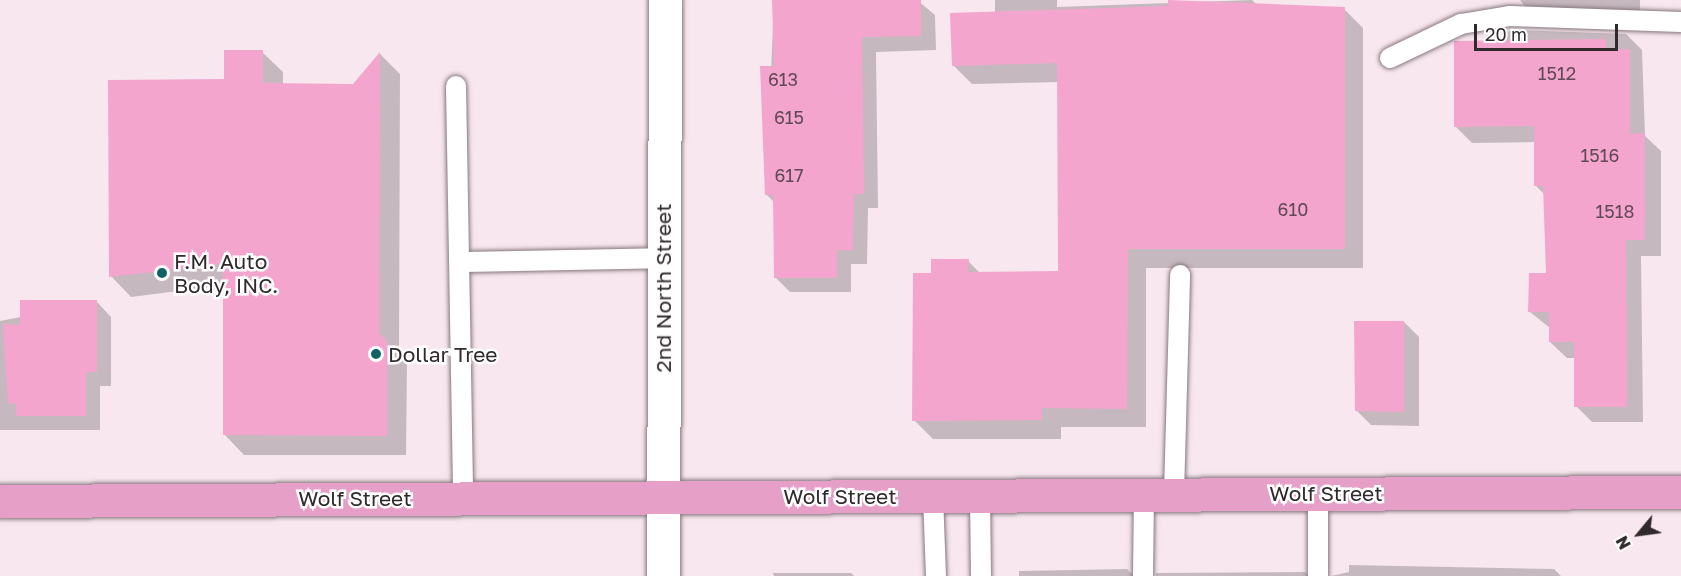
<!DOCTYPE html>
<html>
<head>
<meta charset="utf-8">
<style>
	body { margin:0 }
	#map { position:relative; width:1681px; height:576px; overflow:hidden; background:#f8e7ef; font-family:"Golos Text",sans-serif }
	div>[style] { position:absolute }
	.shadow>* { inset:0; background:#0003 }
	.building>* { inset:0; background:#f4a5ce }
	.roads { filter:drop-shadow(0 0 2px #87787f) drop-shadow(0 0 2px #87787f) }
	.lane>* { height:20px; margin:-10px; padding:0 10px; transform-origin:10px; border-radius:10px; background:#fff }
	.street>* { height:33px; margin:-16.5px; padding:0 16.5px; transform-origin:16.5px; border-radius:16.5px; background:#fff }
	.primary>* { height:33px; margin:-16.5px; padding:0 16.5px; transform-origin:16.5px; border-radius:16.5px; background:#e6a0c8 }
	.dots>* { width:16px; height:16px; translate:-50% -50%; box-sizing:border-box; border:3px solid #fff; border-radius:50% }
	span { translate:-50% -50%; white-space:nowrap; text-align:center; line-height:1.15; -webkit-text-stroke:5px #fff; paint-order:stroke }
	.number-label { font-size:18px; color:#614955 }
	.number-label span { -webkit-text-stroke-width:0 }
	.poi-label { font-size:21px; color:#302a2d }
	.left { translate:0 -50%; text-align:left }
	.street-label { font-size:21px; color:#302a2d }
	.north { position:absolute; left:1609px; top:504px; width:60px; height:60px; -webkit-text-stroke:4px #fff; paint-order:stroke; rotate:241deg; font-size:16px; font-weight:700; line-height:24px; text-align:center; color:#302a2d }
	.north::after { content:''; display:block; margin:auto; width:21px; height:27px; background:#302a2d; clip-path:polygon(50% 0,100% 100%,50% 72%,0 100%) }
	.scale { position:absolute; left:1474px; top:24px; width:144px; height:27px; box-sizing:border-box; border:3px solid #302a2d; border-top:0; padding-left:8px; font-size:18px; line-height:21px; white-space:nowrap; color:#302a2d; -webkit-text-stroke:4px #fff; paint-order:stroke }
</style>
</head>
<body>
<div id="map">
	<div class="shadow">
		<div style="clip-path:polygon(774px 0,917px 0,935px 15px,936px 50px,876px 52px,878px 208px,868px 208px,867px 264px,851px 264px,851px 292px,790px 292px,775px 277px,775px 203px,766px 194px)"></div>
		<div style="clip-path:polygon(995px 0,1057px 0,1057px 7px,1252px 0,1261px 9px,1344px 9px,1363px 28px,1363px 268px,1146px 268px,1146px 427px,1061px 427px,1061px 439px,933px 439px,914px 420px,932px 274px,968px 261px,981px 274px,1059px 272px,1059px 82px,972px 84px,953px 65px,995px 14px)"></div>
		<div style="clip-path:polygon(1520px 0,1640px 0,1640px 22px,1535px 18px)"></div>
		<div style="clip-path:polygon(1519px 30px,1626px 34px,1642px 50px,1645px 136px,1661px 151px,1661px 256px,1641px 256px,1643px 422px,1592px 422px,1576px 406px,1576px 358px,1567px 358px,1550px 342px,1550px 328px,1530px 312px,1547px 275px,1545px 195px,1536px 186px,1535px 142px,1472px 143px,1455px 126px,1503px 42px,1503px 32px)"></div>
		<div style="clip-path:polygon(262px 52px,283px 72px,283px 85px,354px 85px,380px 54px,400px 74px,399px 355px,407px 363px,406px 455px,244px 455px,224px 434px,225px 285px,131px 297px,111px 276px,225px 80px)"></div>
		<div style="clip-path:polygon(97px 302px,111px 317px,111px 386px,100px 386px,100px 430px,0 430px,0 321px)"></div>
		<div style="clip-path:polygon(1404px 322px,1419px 337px,1419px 426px,1371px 425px,1356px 410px)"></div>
		<div style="clip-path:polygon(1349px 565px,1554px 569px,1561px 576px,1331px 576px,1349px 572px)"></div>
		<div style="clip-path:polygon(1127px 569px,1134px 576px,1019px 576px,1019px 571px)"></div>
		<div style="clip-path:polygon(1305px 572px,1309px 576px,1156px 576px,1156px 573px)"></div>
		<div style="clip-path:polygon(773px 573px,851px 573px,854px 576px,774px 576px)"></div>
	</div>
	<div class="building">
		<div style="clip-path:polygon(772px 0,921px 0,921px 36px,862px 37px,864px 194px,854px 194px,853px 250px,837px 250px,837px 278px,774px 278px,773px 195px,765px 195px,760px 66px,774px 66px)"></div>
		<div style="clip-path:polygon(1168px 0,1345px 7px,1345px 249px,1128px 249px,1127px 409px,1042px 408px,1042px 420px,912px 421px,913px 273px,931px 273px,931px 259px,969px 259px,968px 272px,1058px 271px,1057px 63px,952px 66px,950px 13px,1168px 6px)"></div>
		<div style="clip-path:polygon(1606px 39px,1606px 49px,1630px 49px,1630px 134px,1645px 133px,1645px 240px,1626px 240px,1627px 407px,1574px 407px,1574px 342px,1549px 342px,1549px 312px,1528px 312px,1529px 273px,1546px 273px,1543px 186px,1534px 186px,1534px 126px,1454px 127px,1454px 41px)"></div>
		<div style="clip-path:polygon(224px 50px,263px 50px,263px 83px,353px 84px,380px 52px,379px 333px,387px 341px,387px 436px,223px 435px,223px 264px,109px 277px,108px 80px,224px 79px)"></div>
		<div style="clip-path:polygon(20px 300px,97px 300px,97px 372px,86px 372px,86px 416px,16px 416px,16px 404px,8px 403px,3px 324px,20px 325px)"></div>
		<div style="clip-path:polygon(1354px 321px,1404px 321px,1404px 412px,1355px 411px)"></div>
	</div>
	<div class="roads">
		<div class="lane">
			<div style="left:1390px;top:58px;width:79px;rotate:-25.6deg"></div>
			<div style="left:1461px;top:24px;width:50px;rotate:-9.3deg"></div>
			<div style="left:1510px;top:16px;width:171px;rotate:2deg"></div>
			<div style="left:456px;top:86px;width:411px;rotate:89deg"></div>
			<div style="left:462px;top:262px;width:201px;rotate:-1.1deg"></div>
			<div style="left:1318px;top:493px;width:83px;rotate:90deg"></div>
			<div style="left:1174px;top:494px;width:219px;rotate:-88.4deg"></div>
			<div style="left:933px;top:495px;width:81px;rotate:87.9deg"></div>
			<div style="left:980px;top:495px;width:81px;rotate:89.3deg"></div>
			<div style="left:1143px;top:576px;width:82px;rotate:-89.3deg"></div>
		</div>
		<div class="street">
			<div style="left:663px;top:576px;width:576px;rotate:-89.8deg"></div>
		</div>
		<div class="primary">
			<div style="left:0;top:501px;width:1681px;rotate:-0.31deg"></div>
		</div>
	</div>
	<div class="dots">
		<div style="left:162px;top:273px;background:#116264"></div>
		<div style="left:376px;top:354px;background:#116264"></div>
	</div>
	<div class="number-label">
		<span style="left:1557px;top:73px">1512</span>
		<span style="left:783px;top:79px">613</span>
		<span style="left:789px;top:117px">615</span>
		<span style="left:1600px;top:155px">1516</span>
		<span style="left:789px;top:175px">617</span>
		<span style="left:1293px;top:209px">610</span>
		<span style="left:1615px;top:211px">1518</span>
	</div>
	<div class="poi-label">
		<span class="left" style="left:174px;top:273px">F.M. Auto<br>Body, INC.</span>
		<span class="left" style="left:388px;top:354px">Dollar Tree</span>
	</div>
	<div class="street-label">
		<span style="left:663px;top:288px;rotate:-90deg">2nd North Street</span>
		<span style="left:1326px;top:493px">Wolf Street</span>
		<span style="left:840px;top:496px">Wolf Street</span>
		<span style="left:355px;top:498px">Wolf Street</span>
	</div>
	<div class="north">N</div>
	<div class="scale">20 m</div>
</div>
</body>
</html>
